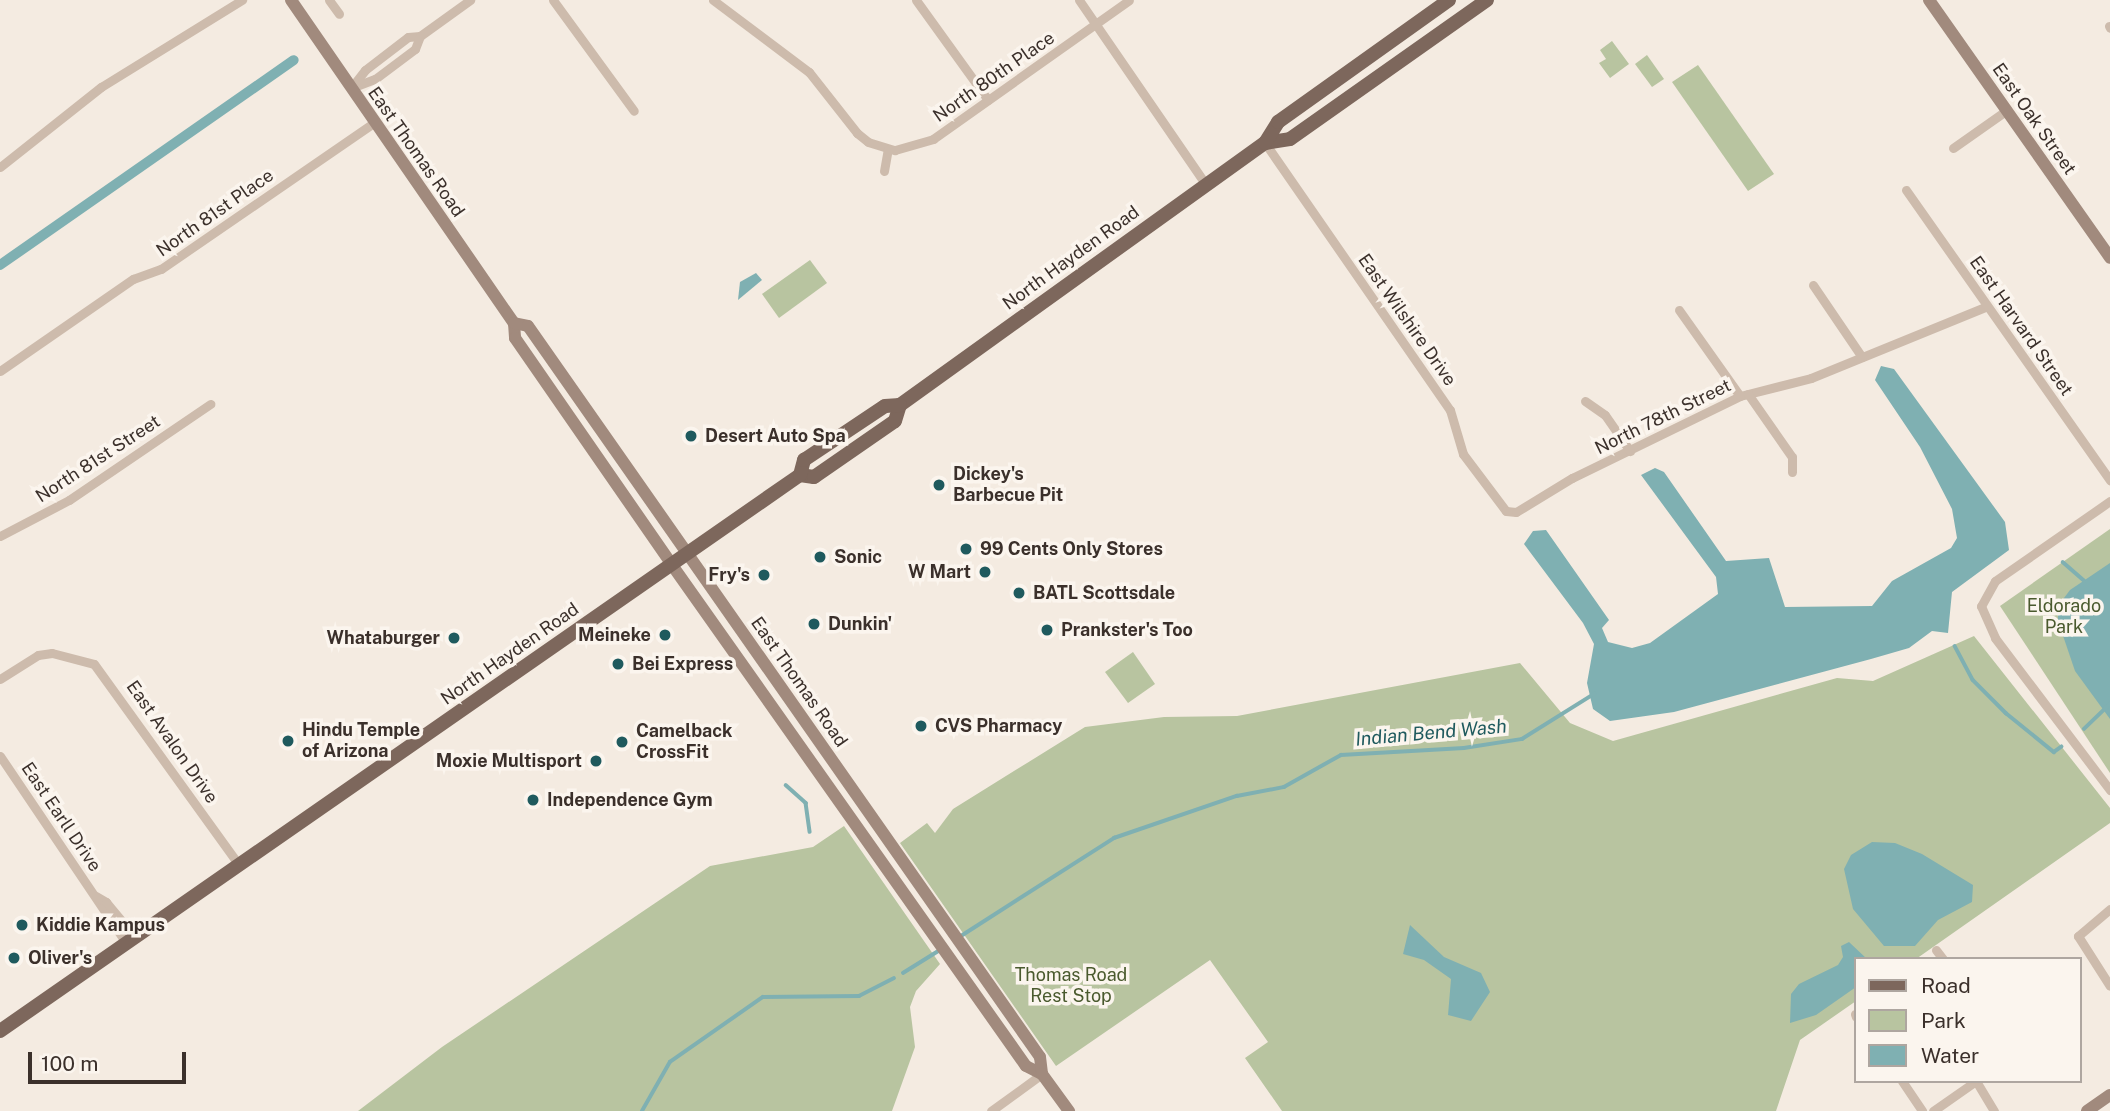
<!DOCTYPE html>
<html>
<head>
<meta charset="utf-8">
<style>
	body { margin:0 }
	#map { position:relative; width:2110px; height:1111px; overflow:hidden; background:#f4ebe1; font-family:"Public Sans",sans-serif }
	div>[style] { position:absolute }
	.green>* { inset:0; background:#b8c4a0 }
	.water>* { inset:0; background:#7fb0b2 }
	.stream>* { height:3.5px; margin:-1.75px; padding:0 1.75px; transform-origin:1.75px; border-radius:1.75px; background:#7fb0b2 }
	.canal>* { height:10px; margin:-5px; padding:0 5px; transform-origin:5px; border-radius:5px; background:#7fb0b2 }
	.street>* { height:9px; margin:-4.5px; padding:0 4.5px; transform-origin:4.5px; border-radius:4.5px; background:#cdbbac }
	.secondary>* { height:12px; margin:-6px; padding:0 6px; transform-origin:6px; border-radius:6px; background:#a18a7d }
	.primary>* { height:14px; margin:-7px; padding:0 7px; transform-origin:7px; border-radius:7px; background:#7d675c }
	.dots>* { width:19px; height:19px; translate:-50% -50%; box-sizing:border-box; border:4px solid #fbf5ee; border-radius:50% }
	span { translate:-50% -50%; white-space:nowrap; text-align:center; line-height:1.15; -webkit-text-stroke:7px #fbf5ee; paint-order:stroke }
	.street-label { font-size:18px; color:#3b302b }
	.poi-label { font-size:18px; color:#3b302b; font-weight:700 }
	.left { translate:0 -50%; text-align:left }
	.right { translate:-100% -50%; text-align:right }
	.park-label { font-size:18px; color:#4a5a2e }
	.water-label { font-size:19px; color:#1f5a5e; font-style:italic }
	.legend { position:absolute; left:1854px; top:957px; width:228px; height:126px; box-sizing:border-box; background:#fbf5ee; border:2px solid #aea6a0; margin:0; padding:9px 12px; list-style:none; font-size:21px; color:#3b302b }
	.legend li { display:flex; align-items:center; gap:14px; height:35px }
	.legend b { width:35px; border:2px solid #aea6a0 }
	.scale { position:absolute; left:28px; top:1052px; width:158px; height:32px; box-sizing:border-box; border:4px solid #3b302b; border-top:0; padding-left:9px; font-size:21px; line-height:24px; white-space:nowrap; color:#3b302b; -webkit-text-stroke:5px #fbf5ee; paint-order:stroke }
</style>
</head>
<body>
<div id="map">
	<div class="green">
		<div style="clip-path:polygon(1612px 41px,1629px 64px,1610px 78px,1599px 63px,1606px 59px,1600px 50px)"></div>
		<div style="clip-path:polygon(1647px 55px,1664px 79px,1652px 87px,1635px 64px)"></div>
		<div style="clip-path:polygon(1698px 65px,1774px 174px,1748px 191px,1672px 82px)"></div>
		<div style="clip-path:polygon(810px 260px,827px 283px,779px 318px,762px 294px)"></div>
		<div style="clip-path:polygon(2110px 529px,2110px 773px,2000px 606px)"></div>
		<div style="clip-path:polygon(1974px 636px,2110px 808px,2110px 823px,1916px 959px,1856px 959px,1856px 1001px,1800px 1040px,1776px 1111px,1282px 1111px,1245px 1058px,1268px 1042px,1210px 960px,1056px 1066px,900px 843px,927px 823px,935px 833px,953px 809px,1085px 727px,1164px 717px,1237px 716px,1520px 663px,1570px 723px,1613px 741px,1837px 678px,1873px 681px)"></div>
		<div style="clip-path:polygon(1133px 652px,1155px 684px,1128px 703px,1105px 672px)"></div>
		<div style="clip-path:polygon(844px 826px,940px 964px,916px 991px,910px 1007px,915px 1047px,892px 1111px,358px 1111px,442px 1047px,710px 866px,813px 847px)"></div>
	</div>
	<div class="water">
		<div style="clip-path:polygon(756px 273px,762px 280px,738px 300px,740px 282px)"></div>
		<div style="clip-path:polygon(1881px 366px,1894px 369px,2005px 522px,2009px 550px,1952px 592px,1948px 633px,1932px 631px,1909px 648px,1871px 659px,1674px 712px,1610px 721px,1593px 709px,1587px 683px,1594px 644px,1583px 623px,1524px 544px,1533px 531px,1546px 530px,1609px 620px,1602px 628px,1608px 642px,1632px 648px,1650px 643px,1718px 594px,1716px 577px,1641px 475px,1655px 468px,1664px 472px,1726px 561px,1769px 558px,1785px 607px,1872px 606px,1892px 581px,1951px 548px,1957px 538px,1952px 509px,1920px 447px,1875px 380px)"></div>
		<div style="clip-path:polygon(2110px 563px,2110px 719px,2075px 671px,2058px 621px,2058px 606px,2070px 590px)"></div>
		<div style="clip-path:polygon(1872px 842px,1895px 843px,1922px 854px,1973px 885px,1972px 902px,1938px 920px,1915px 946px,1884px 946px,1853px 909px,1844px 869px,1851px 855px)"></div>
		<div style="clip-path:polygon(1410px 925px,1444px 957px,1481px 973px,1490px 992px,1471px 1021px,1448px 1015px,1451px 979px,1424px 960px,1403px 954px)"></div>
		<div style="clip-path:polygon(1849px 942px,1867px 959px,1856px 959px,1856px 987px,1816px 1015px,1790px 1023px,1791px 994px,1799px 984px,1838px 965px,1843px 957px,1841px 946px)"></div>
	</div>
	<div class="stream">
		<div style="left:2063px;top:562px;width:28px;rotate:41deg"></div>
		<div style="left:1955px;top:646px;width:38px;rotate:62deg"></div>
		<div style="left:1973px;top:680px;width:47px;rotate:45deg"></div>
		<div style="left:2006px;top:713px;width:62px;rotate:39.1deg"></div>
		<div style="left:2054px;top:752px;width:9px;rotate:-36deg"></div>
		<div style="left:2084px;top:729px;width:36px;rotate:-44deg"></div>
		<div style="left:786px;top:785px;width:27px;rotate:42deg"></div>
		<div style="left:806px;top:803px;width:29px;rotate:82deg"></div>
		<div style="left:961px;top:936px;width:182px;rotate:-32.6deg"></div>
		<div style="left:1114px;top:838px;width:130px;rotate:-18.9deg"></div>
		<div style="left:1237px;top:796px;width:48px;rotate:-10.8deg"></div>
		<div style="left:1284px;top:787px;width:65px;rotate:-29.3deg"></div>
		<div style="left:1341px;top:755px;width:123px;rotate:-3.3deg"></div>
		<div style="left:1464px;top:748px;width:59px;rotate:-8.8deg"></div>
		<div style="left:1522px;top:739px;width:85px;rotate:-32deg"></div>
		<div style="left:903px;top:973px;width:44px;rotate:-31.9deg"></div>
		<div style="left:642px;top:1111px;width:56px;rotate:-60.3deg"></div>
		<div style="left:670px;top:1062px;width:113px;rotate:-35deg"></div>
		<div style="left:763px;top:997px;width:96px;rotate:-0.6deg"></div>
		<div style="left:859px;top:996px;width:39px;rotate:-27deg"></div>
	</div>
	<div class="canal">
		<div style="left:0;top:265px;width:358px;rotate:-34.9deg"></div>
	</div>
	<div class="street">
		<div style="left:329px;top:0;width:17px;rotate:54deg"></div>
		<div style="left:553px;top:0;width:137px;rotate:53.9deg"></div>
		<div style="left:713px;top:0;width:120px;rotate:36.9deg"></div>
		<div style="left:809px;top:72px;width:78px;rotate:51.8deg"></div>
		<div style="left:857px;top:133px;width:14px;rotate:39deg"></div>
		<div style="left:868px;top:142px;width:28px;rotate:17deg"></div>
		<div style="left:895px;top:150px;width:40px;rotate:-16deg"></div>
		<div style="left:933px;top:139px;width:240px;rotate:-35.3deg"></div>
		<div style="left:916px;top:0;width:123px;rotate:54.2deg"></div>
		<div style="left:1079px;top:0;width:224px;rotate:55.5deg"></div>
		<div style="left:2109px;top:26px;width:2px;rotate:63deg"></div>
		<div style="left:351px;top:88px;width:23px;rotate:-52deg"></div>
		<div style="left:365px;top:70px;width:54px;rotate:-37.5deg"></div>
		<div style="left:408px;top:37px;width:12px;rotate:-5deg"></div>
		<div style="left:420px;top:36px;width:62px;rotate:-35.8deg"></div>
		<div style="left:351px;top:88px;width:26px;rotate:-21deg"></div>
		<div style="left:375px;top:79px;width:50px;rotate:-36.9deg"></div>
		<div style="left:415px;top:49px;width:14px;rotate:-69deg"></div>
		<div style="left:1265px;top:143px;width:325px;rotate:55.3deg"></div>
		<div style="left:1450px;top:410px;width:46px;rotate:73.5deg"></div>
		<div style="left:1463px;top:454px;width:71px;rotate:53deg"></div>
		<div style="left:1506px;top:511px;width:10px;rotate:6deg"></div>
		<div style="left:1516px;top:512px;width:66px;rotate:-31.3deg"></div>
		<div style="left:1572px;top:478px;width:187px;rotate:-26deg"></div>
		<div style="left:1740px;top:396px;width:73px;rotate:-14.2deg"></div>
		<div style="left:1811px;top:378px;width:190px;rotate:-22.2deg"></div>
		<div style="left:1953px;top:148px;width:66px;rotate:-35.1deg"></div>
		<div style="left:0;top:167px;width:129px;rotate:-38.4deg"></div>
		<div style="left:101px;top:87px;width:166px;rotate:-31.7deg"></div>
		<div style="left:884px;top:171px;width:22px;rotate:-80deg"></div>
		<div style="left:1906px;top:190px;width:355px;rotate:54.9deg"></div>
		<div style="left:1813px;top:285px;width:87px;rotate:55.8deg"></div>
		<div style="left:1679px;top:310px;width:105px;rotate:54.7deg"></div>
		<div style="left:0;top:371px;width:162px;rotate:-34.7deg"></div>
		<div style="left:133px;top:279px;width:30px;rotate:-20deg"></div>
		<div style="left:161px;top:269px;width:260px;rotate:-34.5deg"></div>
		<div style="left:1748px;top:394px;width:77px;rotate:55.1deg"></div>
		<div style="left:1792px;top:457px;width:15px;rotate:90deg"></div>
		<div style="left:1585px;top:401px;width:24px;rotate:35deg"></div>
		<div style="left:1605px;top:415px;width:44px;rotate:55.2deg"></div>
		<div style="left:2110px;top:501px;width:140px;rotate:145.2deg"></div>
		<div style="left:1995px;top:581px;width:29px;rotate:119deg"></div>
		<div style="left:1981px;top:606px;width:35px;rotate:66deg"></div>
		<div style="left:1995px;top:638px;width:191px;rotate:52.9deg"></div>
		<div style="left:0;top:536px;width:78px;rotate:-27.6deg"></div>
		<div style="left:69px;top:500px;width:171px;rotate:-34.2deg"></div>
		<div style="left:0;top:679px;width:45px;rotate:-32.3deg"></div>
		<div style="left:38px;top:655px;width:14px;rotate:-8deg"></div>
		<div style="left:52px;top:653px;width:43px;rotate:14.7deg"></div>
		<div style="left:94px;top:664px;width:248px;rotate:54.2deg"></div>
		<div style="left:0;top:756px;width:225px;rotate:56deg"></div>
		<div style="left:96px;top:896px;width:12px;rotate:31deg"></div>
		<div style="left:106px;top:902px;width:45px;rotate:50.4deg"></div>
		<div style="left:2110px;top:909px;width:42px;rotate:139.8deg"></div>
		<div style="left:2078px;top:936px;width:59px;rotate:57.4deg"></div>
		<div style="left:1936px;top:950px;width:11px;rotate:52deg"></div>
		<div style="left:1855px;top:1014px;width:3px;rotate:72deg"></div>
		<div style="left:1902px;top:1081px;width:36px;rotate:56deg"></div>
		<div style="left:1976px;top:1081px;width:35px;rotate:59deg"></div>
		<div style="left:991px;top:1111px;width:63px;rotate:-36deg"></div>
		<div style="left:1933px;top:1111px;width:49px;rotate:-35deg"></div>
	</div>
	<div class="secondary">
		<div style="left:291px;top:0;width:393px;rotate:55.4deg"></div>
		<div style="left:514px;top:323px;width:15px;rotate:86deg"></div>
		<div style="left:515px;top:338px;width:276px;rotate:55.3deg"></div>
		<div style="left:672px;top:565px;width:613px;rotate:54.76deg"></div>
		<div style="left:1026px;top:1066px;width:18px;rotate:27deg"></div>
		<div style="left:1929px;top:0;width:315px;rotate:54.9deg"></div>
		<div style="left:514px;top:323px;width:14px;rotate:12deg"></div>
		<div style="left:528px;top:326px;width:892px;rotate:54.99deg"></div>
		<div style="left:1040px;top:1057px;width:17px;rotate:83deg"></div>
		<div style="left:1042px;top:1074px;width:46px;rotate:53.9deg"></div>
		<div style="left:2087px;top:1111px;width:28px;rotate:-35deg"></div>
	</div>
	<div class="primary">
		<div style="left:1265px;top:143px;width:25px;rotate:-9deg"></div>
		<div style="left:1290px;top:139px;width:241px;rotate:-35.2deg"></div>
		<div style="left:800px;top:475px;width:14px;rotate:8deg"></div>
		<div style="left:814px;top:477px;width:98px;rotate:-34.7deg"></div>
		<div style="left:895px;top:421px;width:17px;rotate:-73deg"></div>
		<div style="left:900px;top:405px;width:449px;rotate:-35.7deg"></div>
		<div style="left:1265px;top:143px;width:25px;rotate:-58deg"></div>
		<div style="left:1278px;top:122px;width:210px;rotate:-35.5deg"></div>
		<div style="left:0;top:1031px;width:974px;rotate:-34.8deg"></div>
		<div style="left:800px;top:475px;width:16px;rotate:-75deg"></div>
		<div style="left:804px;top:460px;width:97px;rotate:-33.7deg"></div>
		<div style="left:885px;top:406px;width:15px;rotate:-4deg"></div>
	</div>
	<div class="dots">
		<div style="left:691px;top:436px;background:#1f5a5e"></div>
		<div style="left:939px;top:485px;background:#1f5a5e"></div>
		<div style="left:966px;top:549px;background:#1f5a5e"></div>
		<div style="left:820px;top:557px;background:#1f5a5e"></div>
		<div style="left:985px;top:572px;background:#1f5a5e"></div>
		<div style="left:764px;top:575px;background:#1f5a5e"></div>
		<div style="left:1019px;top:593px;background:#1f5a5e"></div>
		<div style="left:814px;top:624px;background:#1f5a5e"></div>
		<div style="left:1047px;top:630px;background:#1f5a5e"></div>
		<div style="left:665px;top:635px;background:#1f5a5e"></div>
		<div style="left:454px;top:638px;background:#1f5a5e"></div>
		<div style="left:618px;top:664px;background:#1f5a5e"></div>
		<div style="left:921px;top:726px;background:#1f5a5e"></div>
		<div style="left:288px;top:741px;background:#1f5a5e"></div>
		<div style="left:622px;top:742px;background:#1f5a5e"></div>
		<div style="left:596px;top:761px;background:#1f5a5e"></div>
		<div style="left:533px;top:800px;background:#1f5a5e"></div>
		<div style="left:22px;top:925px;background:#1f5a5e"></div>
		<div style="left:14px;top:958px;background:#1f5a5e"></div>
	</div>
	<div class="street-label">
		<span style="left:994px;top:77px;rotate:-35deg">North 80th Place</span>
		<span style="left:2034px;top:119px;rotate:55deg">East Oak Street</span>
		<span style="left:416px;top:152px;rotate:55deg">East Thomas Road</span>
		<span style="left:215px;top:213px;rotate:-35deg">North 81st Place</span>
		<span style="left:1071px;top:258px;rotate:-36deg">North Hayden Road</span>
		<span style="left:1407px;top:320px;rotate:55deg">East Wilshire Drive</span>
		<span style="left:2021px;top:326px;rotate:55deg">East Harvard Street</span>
		<span style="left:1663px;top:417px;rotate:-26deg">North 78th Street</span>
		<span style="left:98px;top:459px;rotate:-33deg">North 81st Street</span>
		<span style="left:510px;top:654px;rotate:-35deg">North Hayden Road</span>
		<span style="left:799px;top:682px;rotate:55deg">East Thomas Road</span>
		<span style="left:172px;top:742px;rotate:55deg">East Avalon Drive</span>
		<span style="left:61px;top:817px;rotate:56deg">East Earll Drive</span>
	</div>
	<div class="poi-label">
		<span class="left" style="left:705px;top:436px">Desert Auto Spa</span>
		<span class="left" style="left:953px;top:485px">Dickey's<br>Barbecue Pit</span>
		<span class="left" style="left:980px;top:549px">99 Cents Only Stores</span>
		<span class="left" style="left:834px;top:557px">Sonic</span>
		<span class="right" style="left:971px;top:572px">W Mart</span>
		<span class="right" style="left:750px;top:575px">Fry's</span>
		<span class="left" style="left:1033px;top:593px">BATL Scottsdale</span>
		<span class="left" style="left:828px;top:624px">Dunkin'</span>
		<span class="left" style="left:1061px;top:630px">Prankster's Too</span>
		<span class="right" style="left:651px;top:635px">Meineke</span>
		<span class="right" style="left:440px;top:638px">Whataburger</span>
		<span class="left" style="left:632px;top:664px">Bei Express</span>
		<span class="left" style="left:935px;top:726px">CVS Pharmacy</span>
		<span class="left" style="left:302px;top:741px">Hindu Temple<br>of Arizona</span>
		<span class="left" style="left:636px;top:742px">Camelback<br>CrossFit</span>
		<span class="right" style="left:582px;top:761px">Moxie Multisport</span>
		<span class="left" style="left:547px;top:800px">Independence Gym</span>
		<span class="left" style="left:36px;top:925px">Kiddie Kampus</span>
		<span class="left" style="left:28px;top:958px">Oliver's</span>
	</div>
	<div class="park-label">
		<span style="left:2064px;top:617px">Eldorado<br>Park</span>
		<span style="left:1071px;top:986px">Thomas Road<br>Rest Stop</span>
	</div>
	<div class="water-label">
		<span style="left:1431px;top:733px;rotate:-5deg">Indian Bend Wash</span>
	</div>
	<ul class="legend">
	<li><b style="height:9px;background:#7d675c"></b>Road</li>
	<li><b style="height:19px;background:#b8c4a0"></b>Park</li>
	<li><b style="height:19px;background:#7fb0b2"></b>Water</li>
	</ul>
	<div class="scale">100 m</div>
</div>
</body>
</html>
